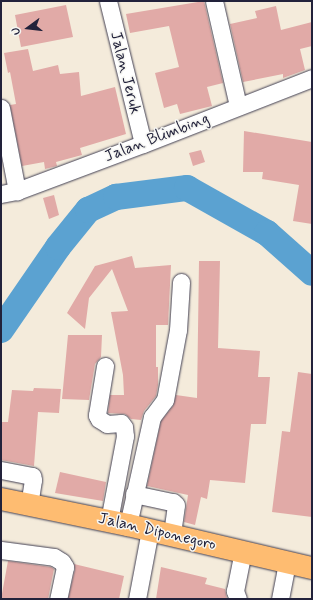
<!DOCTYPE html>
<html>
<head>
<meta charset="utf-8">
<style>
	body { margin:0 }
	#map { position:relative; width:313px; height:600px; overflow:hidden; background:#f4ebdb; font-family:Mynerve,sans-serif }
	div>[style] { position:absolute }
	.river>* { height:26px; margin:-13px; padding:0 13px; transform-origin:13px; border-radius:13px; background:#5ba2d1 }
	.building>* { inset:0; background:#e1aaa7 }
	.roads { filter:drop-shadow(0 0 1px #424053) drop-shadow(0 0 1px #424053) }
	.minor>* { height:17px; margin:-8.5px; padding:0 8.5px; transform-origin:8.5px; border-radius:8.5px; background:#fff }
	.major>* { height:22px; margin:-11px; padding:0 11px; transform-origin:11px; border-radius:11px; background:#febc71 }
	span { translate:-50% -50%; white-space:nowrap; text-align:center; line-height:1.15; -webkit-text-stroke:3px #f6f6f2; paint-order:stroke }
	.street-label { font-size:16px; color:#22223b }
	.frame { position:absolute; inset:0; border:2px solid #22223b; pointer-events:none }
	.north { position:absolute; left:8px; top:8px; width:40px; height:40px; -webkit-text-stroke:3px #f6f6f2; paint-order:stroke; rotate:255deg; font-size:11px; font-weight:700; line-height:16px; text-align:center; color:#22223b }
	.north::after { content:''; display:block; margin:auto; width:14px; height:18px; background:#22223b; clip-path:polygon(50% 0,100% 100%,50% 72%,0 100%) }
</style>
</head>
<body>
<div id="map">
	<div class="river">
		<div style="left:1px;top:330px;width:101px;rotate:-55.5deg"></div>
		<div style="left:58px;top:247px;width:48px;rotate:-51deg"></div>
		<div style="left:88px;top:210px;width:31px;rotate:-25deg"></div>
		<div style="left:116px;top:197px;width:72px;rotate:-7.2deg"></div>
		<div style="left:187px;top:188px;width:92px;rotate:29.4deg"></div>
		<div style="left:267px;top:233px;width:60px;rotate:41.6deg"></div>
	</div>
	<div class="building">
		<div style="clip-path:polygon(204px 1px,223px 83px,207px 87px,212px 106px,180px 114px,177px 104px,164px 108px,155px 73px,179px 67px,169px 26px,130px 33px,126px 14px)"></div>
		<div style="clip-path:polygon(66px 5px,73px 37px,21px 47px,15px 15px)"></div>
		<div style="clip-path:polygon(276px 6px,281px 30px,312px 22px,312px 46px,300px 49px,305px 70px,283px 78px,283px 74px,243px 82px,230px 24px,257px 18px,255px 11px)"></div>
		<div style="clip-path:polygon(28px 49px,33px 71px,58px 65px,60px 74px,79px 72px,81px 96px,115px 87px,126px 134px,80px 148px,82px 155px,56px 162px,57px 166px,45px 169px,44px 162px,22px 166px,10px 105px,16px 104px,10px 72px,8px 73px,4px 53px)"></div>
		<div style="clip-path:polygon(244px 131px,312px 142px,312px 224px,293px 221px,299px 185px,262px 179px,263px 172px,243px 172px)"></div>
		<div style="clip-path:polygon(201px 150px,205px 162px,193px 166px,189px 153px)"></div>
		<div style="clip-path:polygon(54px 195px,59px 215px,49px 219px,43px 198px)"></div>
		<div style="clip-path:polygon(132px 256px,135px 268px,171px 265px,168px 325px,156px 325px,156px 367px,158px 367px,158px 385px,156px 396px,144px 411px,141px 420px,131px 419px,125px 414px,108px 413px,110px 395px,124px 395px,123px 375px,111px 312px,128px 311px,112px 269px,89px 298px,85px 329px,67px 313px,95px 266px)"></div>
		<div style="clip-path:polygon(199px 261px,220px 261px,218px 348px,260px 351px,258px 377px,270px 377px,266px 424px,251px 424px,245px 483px,210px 480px,207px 499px,201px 497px,195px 525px,184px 522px,188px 495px,147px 486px,161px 421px,173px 406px,176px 395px,197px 398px)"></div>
		<div style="clip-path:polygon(68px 335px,102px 335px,101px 357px,95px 364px,89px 400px,62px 399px)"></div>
		<div style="clip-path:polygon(298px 372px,312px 374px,312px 517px,272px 512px,282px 431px,290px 432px)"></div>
		<div style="clip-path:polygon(34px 388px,61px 389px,59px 413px,38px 412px,34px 466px,1px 460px,1px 422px,8px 422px,12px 390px,33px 391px)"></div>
		<div style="clip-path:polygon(60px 472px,106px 482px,103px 501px,55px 493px)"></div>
		<div style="clip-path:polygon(8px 561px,51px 567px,54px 569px,48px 599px,1px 599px)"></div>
		<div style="clip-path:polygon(74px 564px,124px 576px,119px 599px,68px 599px,75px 569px)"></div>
		<div style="clip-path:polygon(161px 567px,207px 578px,205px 584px,225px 589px,227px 599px,156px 599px)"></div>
	</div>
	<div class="roads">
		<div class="minor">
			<div style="left:108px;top:1px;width:147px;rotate:76.2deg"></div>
			<div style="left:214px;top:1px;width:108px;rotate:77.1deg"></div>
			<div style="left:1px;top:108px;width:85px;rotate:79.1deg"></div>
			<div style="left:1px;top:194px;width:16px;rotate:-11deg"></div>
			<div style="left:17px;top:191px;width:134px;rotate:-20.5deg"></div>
			<div style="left:143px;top:144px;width:181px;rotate:-21.3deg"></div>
			<div style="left:105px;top:366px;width:50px;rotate:99.3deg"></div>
			<div style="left:97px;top:415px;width:4px;rotate:63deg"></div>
			<div style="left:99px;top:419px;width:9px;rotate:32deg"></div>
			<div style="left:107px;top:424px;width:14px;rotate:-4deg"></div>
			<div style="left:121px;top:423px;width:5px;rotate:53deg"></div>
			<div style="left:124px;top:427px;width:9px;rotate:84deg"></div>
			<div style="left:125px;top:436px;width:86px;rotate:100.7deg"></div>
			<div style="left:1px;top:470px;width:32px;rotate:11deg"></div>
			<div style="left:32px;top:476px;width:4px;rotate:76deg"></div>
			<div style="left:33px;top:480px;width:24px;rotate:99deg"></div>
			<div style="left:134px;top:494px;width:40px;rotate:12deg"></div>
			<div style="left:173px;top:502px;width:4px;rotate:45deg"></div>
			<div style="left:176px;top:505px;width:30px;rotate:98deg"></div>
			<div style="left:128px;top:525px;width:111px;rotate:-77.5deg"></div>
			<div style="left:152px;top:417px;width:21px;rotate:-53deg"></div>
			<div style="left:165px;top:400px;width:71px;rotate:-79.5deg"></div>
			<div style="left:178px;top:330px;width:48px;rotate:-86.4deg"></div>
			<div style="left:1px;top:550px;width:53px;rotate:7.5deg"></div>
			<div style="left:54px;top:557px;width:9px;rotate:32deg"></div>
			<div style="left:62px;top:562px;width:6px;rotate:59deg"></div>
			<div style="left:65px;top:567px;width:33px;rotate:102deg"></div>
			<div style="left:137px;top:599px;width:70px;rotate:-79.3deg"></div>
			<div style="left:238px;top:599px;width:9px;rotate:-111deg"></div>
			<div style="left:235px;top:591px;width:41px;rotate:-78.7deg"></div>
			<div style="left:280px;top:599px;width:37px;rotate:-79deg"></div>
		</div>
		<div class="major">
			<div style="left:1px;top:499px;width:130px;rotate:11.6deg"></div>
			<div style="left:128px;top:525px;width:189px;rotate:13.2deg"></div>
		</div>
	</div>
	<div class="street-label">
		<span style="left:125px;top:73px;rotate:76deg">Jalan Jeruk</span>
		<span style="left:157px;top:138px;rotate:-21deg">Jalan Blimbing</span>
		<span style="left:157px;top:532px;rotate:13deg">Jalan Diponegoro</span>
	</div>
	<div class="frame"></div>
	<div class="north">U</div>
</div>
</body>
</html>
